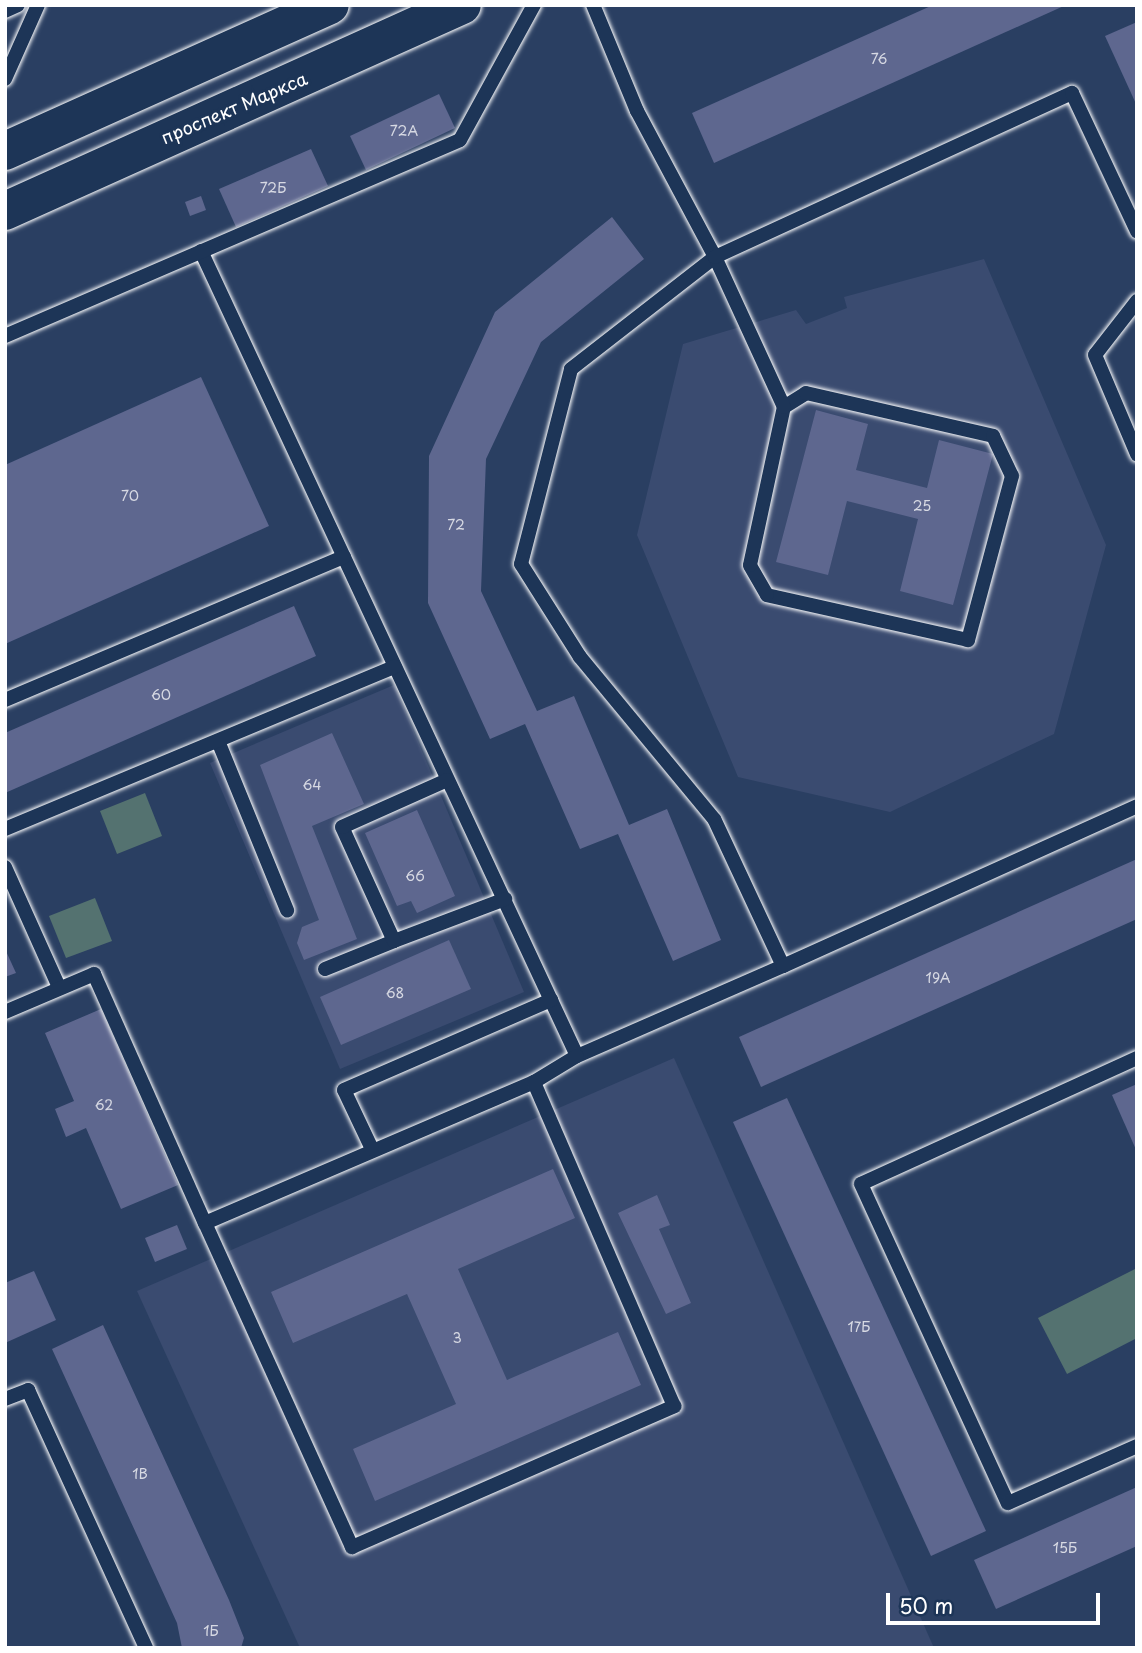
<!DOCTYPE html>
<html>
<head>
<meta charset="utf-8">
<style>
	body { margin:0 }
	#map { position:relative; width:1142px; height:1653px; overflow:hidden; background:#2a3f62; font-family:"Playpen Sans",sans-serif }
	div>[style] { position:absolute }
	.built>* { inset:0; background:#3a4b70 }
	.green>* { inset:0; background:#547270 }
	.building>* { inset:0; background:#5e678f }
	.roads { filter:drop-shadow(0 0 2px #fff) drop-shadow(0 0 2px #fff) }
	.service>* { height:14px; margin:-7px; padding:0 7px; transform-origin:7px; border-radius:7px; background:#1d3557 }
	.primary>* { height:38px; margin:-19px; padding:0 19px; transform-origin:19px; border-radius:19px; background:#1d3557 }
	span { translate:-50% -50%; white-space:nowrap; text-align:center; line-height:1.15; -webkit-text-stroke:6px #1d3557; paint-order:stroke }
	.number-label { font-size:14px; color:#d7d9e3 }
	.number-label span { -webkit-text-stroke-width:0 }
	.street-label { font-size:18px; color:#fff }
	.frame { position:absolute; inset:0; border:7px solid #fff; pointer-events:none }
	.scale { position:absolute; left:886px; top:1593px; width:214px; height:32px; box-sizing:border-box; border:4px solid #fff; border-top:0; padding-left:9px; font-size:21px; line-height:24px; white-space:nowrap; color:#fff; -webkit-text-stroke:5px #1d3557; paint-order:stroke }
</style>
</head>
<body>
<div id="map">
	<div class="built">
		<div style="clip-path:polygon(984px 259px,1106px 545px,1054px 734px,890px 812px,738px 777px,637px 535px,683px 344px,796px 310px,806px 324px,847px 308px,844px 297px)"></div>
		<div style="clip-path:polygon(394px 685px,524px 992px,340px 1069px,210px 763px)"></div>
		<div style="clip-path:polygon(674px 1058px,934px 1648px,300px 1648px,137px 1291px)"></div>
	</div>
	<div class="green">
		<div style="clip-path:polygon(145px 793px,162px 836px,117px 854px,100px 811px)"></div>
		<div style="clip-path:polygon(95px 898px,112px 941px,66px 958px,49px 916px)"></div>
		<div style="clip-path:polygon(1137px 1268px,1137px 1338px,1067px 1374px,1038px 1318px)"></div>
	</div>
	<div class="building">
		<div style="clip-path:polygon(933px 5px,1066px 5px,714px 163px,692px 113px)"></div>
		<div style="clip-path:polygon(1137px 22px,1137px 106px,1105px 36px)"></div>
		<div style="clip-path:polygon(439px 94px,455px 128px,366px 170px,350px 136px)"></div>
		<div style="clip-path:polygon(311px 149px,328px 186px,236px 227px,219px 189px)"></div>
		<div style="clip-path:polygon(201px 196px,206px 210px,190px 216px,185px 202px)"></div>
		<div style="clip-path:polygon(612px 217px,644px 259px,541px 342px,486px 459px,481px 591px,537px 711px,574px 696px,629px 825px,667px 809px,721px 940px,673px 961px,618px 834px,580px 849px,525px 724px,490px 739px,428px 603px,429px 456px,495px 312px)"></div>
		<div style="clip-path:polygon(201px 377px,269px 526px,5px 644px,5px 465px)"></div>
		<div style="clip-path:polygon(816px 410px,868px 424px,856px 470px,927px 488px,939px 440px,993px 454px,953px 605px,900px 591px,918px 519px,847px 501px,828px 575px,776px 562px)"></div>
		<div style="clip-path:polygon(294px 606px,316px 656px,5px 793px,5px 733px)"></div>
		<div style="clip-path:polygon(332px 733px,364px 804px,312px 826px,357px 939px,304px 960px,297px 943px,302px 927px,319px 920px,260px 765px)"></div>
		<div style="clip-path:polygon(417px 810px,455px 896px,417px 913px,411px 901px,397px 906px,365px 833px)"></div>
		<div style="clip-path:polygon(1137px 859px,1137px 919px,761px 1087px,739px 1037px)"></div>
		<div style="clip-path:polygon(449px 940px,471px 989px,341px 1045px,320px 997px)"></div>
		<div style="clip-path:polygon(5px 949px,16px 973px,5px 977px)"></div>
		<div style="clip-path:polygon(101px 1009px,178px 1185px,121px 1209px,86px 1128px,66px 1137px,55px 1109px,74px 1101px,45px 1033px)"></div>
		<div style="clip-path:polygon(1137px 1084px,1137px 1152px,1112px 1095px)"></div>
		<div style="clip-path:polygon(787px 1098px,986px 1531px,931px 1556px,733px 1122px)"></div>
		<div style="clip-path:polygon(553px 1169px,575px 1218px,458px 1269px,507px 1380px,618px 1332px,641px 1385px,375px 1501px,353px 1449px,456px 1404px,407px 1294px,293px 1343px,271px 1292px)"></div>
		<div style="clip-path:polygon(657px 1195px,670px 1225px,659px 1229px,691px 1303px,666px 1314px,618px 1213px)"></div>
		<div style="clip-path:polygon(177px 1225px,187px 1249px,155px 1262px,145px 1238px)"></div>
		<div style="clip-path:polygon(34px 1271px,56px 1320px,5px 1343px,5px 1283px)"></div>
		<div style="clip-path:polygon(103px 1325px,229px 1600px,244px 1638px,241px 1648px,182px 1648px,177px 1623px,52px 1349px)"></div>
		<div style="clip-path:polygon(1137px 1487px,1137px 1546px,996px 1609px,974px 1560px)"></div>
	</div>
	<div class="roads">
		<div class="service">
			<div style="left:5px;top:11px;width:14px;rotate:-25deg"></div>
			<div style="left:5px;top:79px;width:81px;rotate:-66deg"></div>
			<div style="left:201px;top:251px;width:888px;rotate:64.96deg"></div>
			<div style="left:577px;top:1056px;width:225px;rotate:-23.6deg"></div>
			<div style="left:783px;top:966px;width:162px;rotate:-115.1deg"></div>
			<div style="left:714px;top:819px;width:210px;rotate:-129.6deg"></div>
			<div style="left:580px;top:657px;width:110px;rotate:-122.4deg"></div>
			<div style="left:521px;top:564px;width:201px;rotate:-75.6deg"></div>
			<div style="left:571px;top:369px;width:182px;rotate:-37.9deg"></div>
			<div style="left:715px;top:257px;width:166px;rotate:-118.1deg"></div>
			<div style="left:637px;top:111px;width:115px;rotate:-112.5deg"></div>
			<div style="left:1137px;top:301px;width:68px;rotate:127.9deg"></div>
			<div style="left:1095px;top:355px;width:108px;rotate:67deg"></div>
			<div style="left:5px;top:336px;width:495px;rotate:-23.3deg"></div>
			<div style="left:460px;top:140px;width:154px;rotate:-61.3deg"></div>
			<div style="left:784px;top:407px;width:26px;rotate:-32deg"></div>
			<div style="left:806px;top:393px;width:192px;rotate:12.9deg"></div>
			<div style="left:993px;top:436px;width:44px;rotate:64.6deg"></div>
			<div style="left:1012px;top:476px;width:170px;rotate:105deg"></div>
			<div style="left:968px;top:640px;width:206px;rotate:-167.4deg"></div>
			<div style="left:767px;top:595px;width:34px;rotate:-120deg"></div>
			<div style="left:750px;top:565px;width:162px;rotate:-77.9deg"></div>
			<div style="left:784px;top:407px;width:165px;rotate:-114.7deg"></div>
			<div style="left:715px;top:257px;width:393px;rotate:-24.7deg"></div>
			<div style="left:1072px;top:93px;width:153px;rotate:64.8deg"></div>
			<div style="left:5px;top:700px;width:368px;rotate:-22.9deg"></div>
			<div style="left:218px;top:741px;width:183px;rotate:67.8deg"></div>
			<div style="left:5px;top:829px;width:422px;rotate:-22.6deg"></div>
			<div style="left:5px;top:867px;width:132px;rotate:65.8deg"></div>
			<div style="left:394px;top:941px;width:119px;rotate:-20.7deg"></div>
			<div style="left:783px;top:966px;width:388px;rotate:-24.3deg"></div>
			<div style="left:325px;top:969px;width:74px;rotate:-22.1deg"></div>
			<div style="left:394px;top:941px;width:125px;rotate:-114.5deg"></div>
			<div style="left:342px;top:827px;width:115px;rotate:-24.1deg"></div>
			<div style="left:5px;top:1012px;width:97px;rotate:-23.1deg"></div>
			<div style="left:94px;top:974px;width:273px;rotate:66deg"></div>
			<div style="left:205px;top:1223px;width:358px;rotate:-23.2deg"></div>
			<div style="left:534px;top:1082px;width:50px;rotate:-31.2deg"></div>
			<div style="left:1137px;top:1058px;width:303px;rotate:155.5deg"></div>
			<div style="left:861px;top:1184px;width:351px;rotate:65.3deg"></div>
			<div style="left:1008px;top:1503px;width:141px;rotate:-23.8deg"></div>
			<div style="left:372px;top:1149px;width:65px;rotate:-115.4deg"></div>
			<div style="left:344px;top:1090px;width:226px;rotate:-23.5deg"></div>
			<div style="left:205px;top:1223px;width:356px;rotate:65.6deg"></div>
			<div style="left:352px;top:1547px;width:352px;rotate:-23.6deg"></div>
			<div style="left:674px;top:1406px;width:353px;rotate:-113.4deg"></div>
			<div style="left:5px;top:1399px;width:25px;rotate:-21deg"></div>
			<div style="left:28px;top:1390px;width:284px;rotate:65.4deg"></div>
		</div>
		<div class="primary">
			<div style="left:5px;top:151px;width:356px;rotate:-24.2deg"></div>
			<div style="left:5px;top:211px;width:501px;rotate:-24.26deg"></div>
		</div>
	</div>
	<div class="number-label">
		<span style="left:879px;top:59px">76</span>
		<span style="left:404px;top:131px">72А</span>
		<span style="left:273px;top:188px">72Б</span>
		<span style="left:130px;top:496px">70</span>
		<span style="left:922px;top:506px">25</span>
		<span style="left:456px;top:525px">72</span>
		<span style="left:161px;top:695px">60</span>
		<span style="left:312px;top:785px">64</span>
		<span style="left:415px;top:876px">66</span>
		<span style="left:938px;top:978px">19А</span>
		<span style="left:395px;top:993px">68</span>
		<span style="left:104px;top:1105px">62</span>
		<span style="left:859px;top:1327px">17Б</span>
		<span style="left:457px;top:1338px">3</span>
		<span style="left:140px;top:1474px">1В</span>
		<span style="left:1065px;top:1548px">15Б</span>
		<span style="left:211px;top:1631px">1Б</span>
	</div>
	<div class="street-label">
		<span style="left:234px;top:108px;rotate:-23deg">проспект Маркса</span>
	</div>
	<div class="frame"></div>
	<div class="scale">50 m</div>
</div>
</body>
</html>
